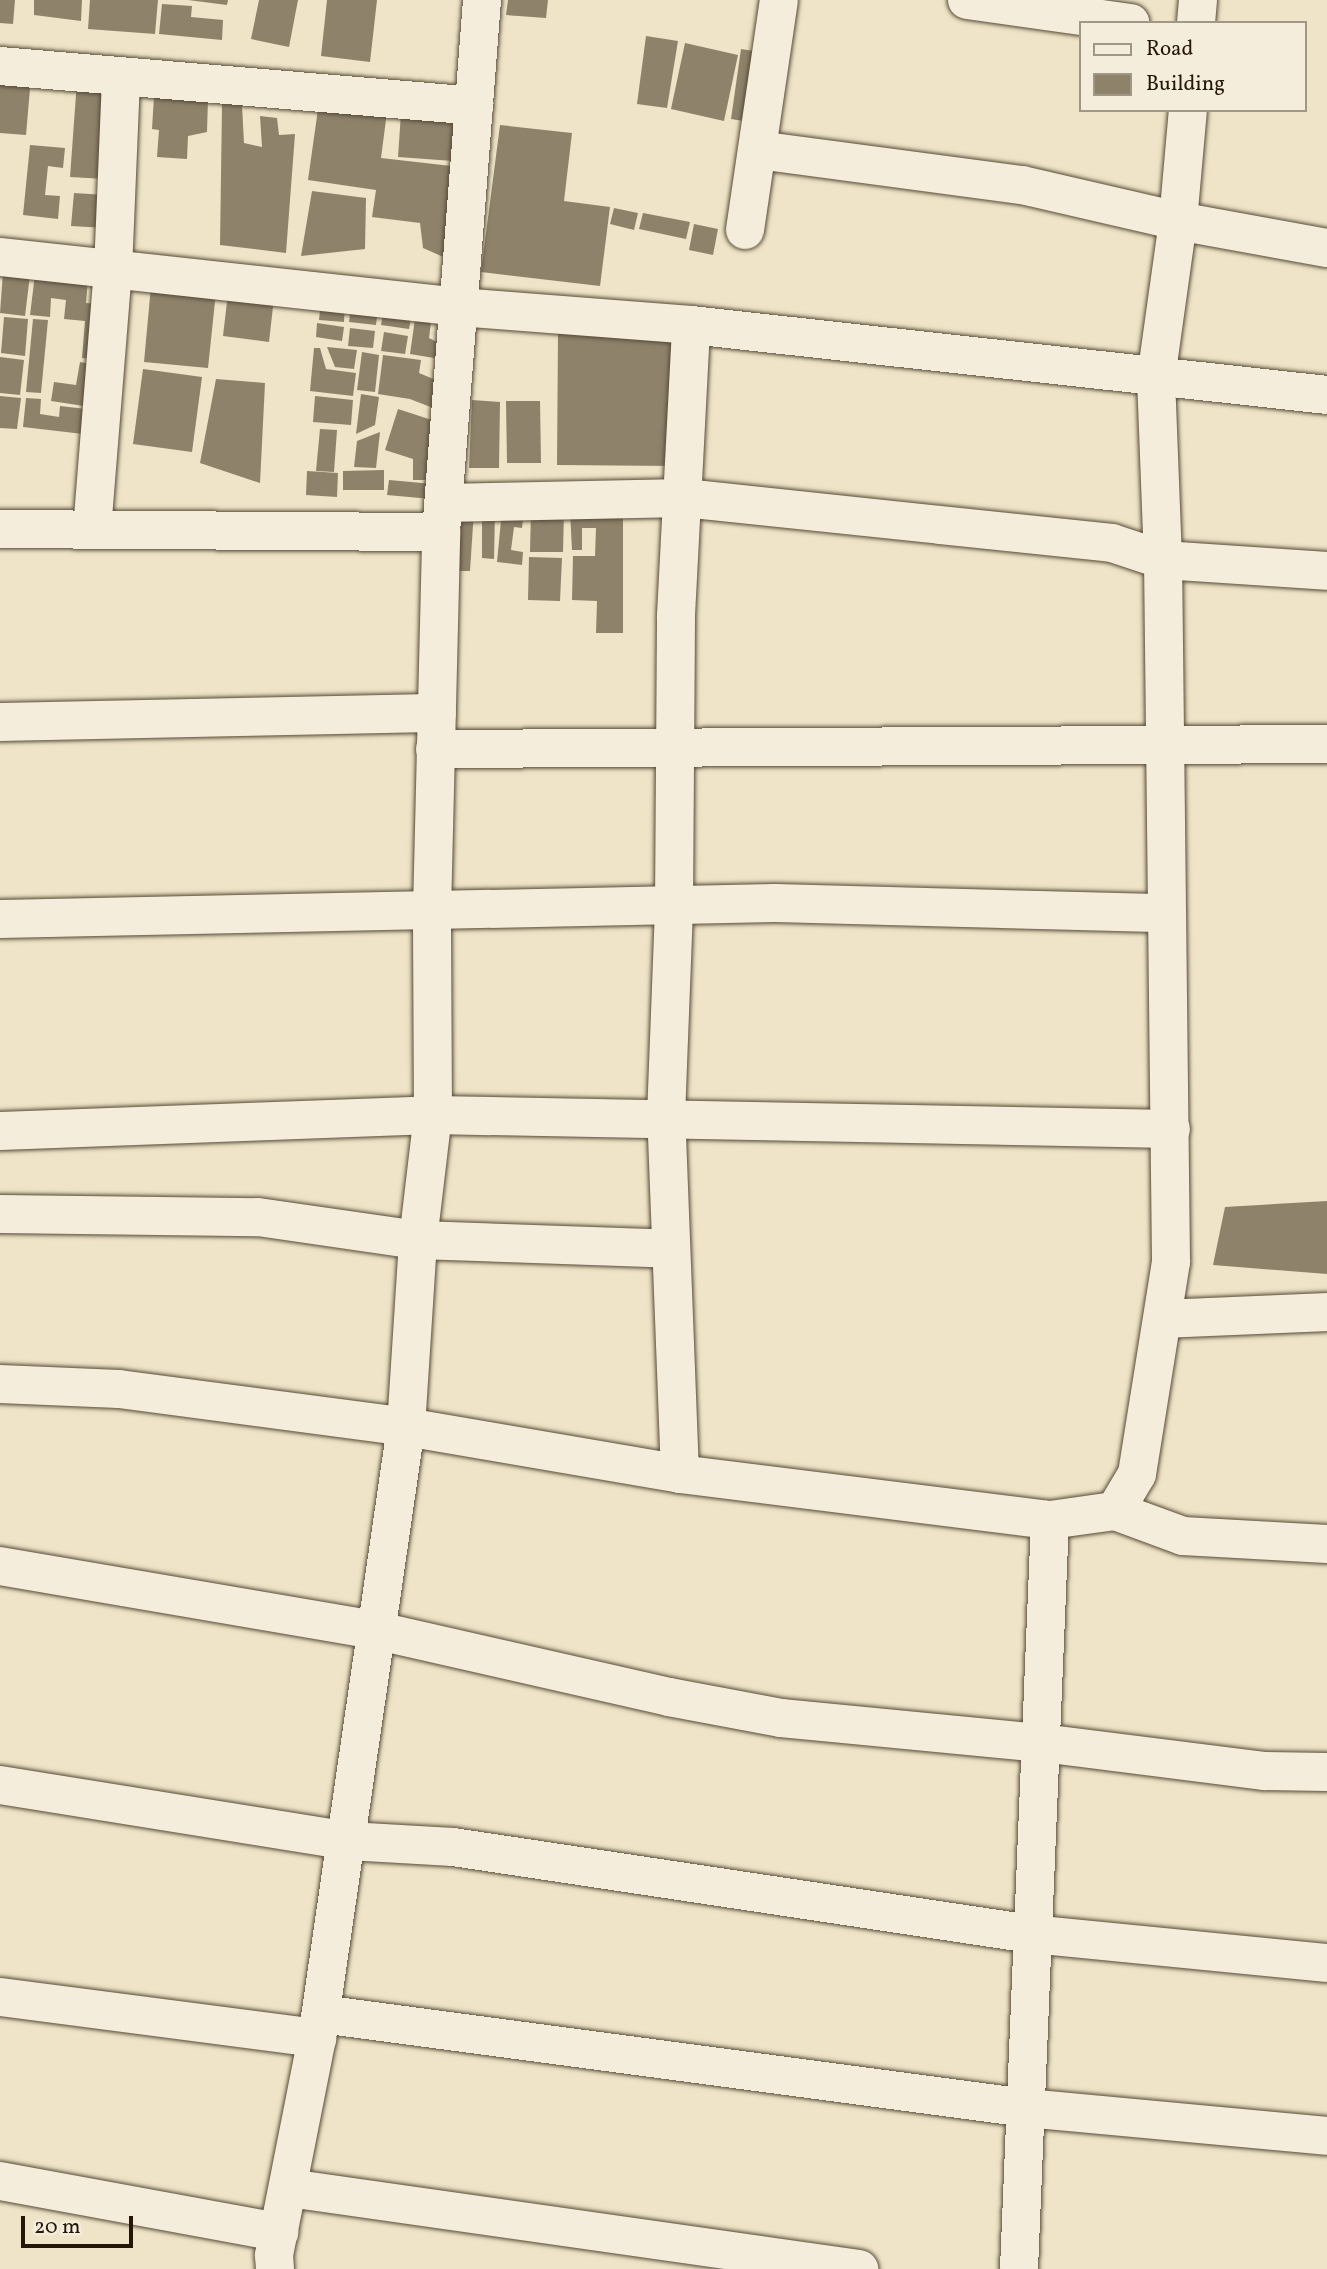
<!DOCTYPE html>
<html>
<head>
<meta charset="utf-8">
<style>
	body { margin:0 }
	#map { position:relative; width:1327px; height:2269px; overflow:hidden; background:#efe4c7; font-family:Vollkorn,serif }
	div>[style] { position:absolute }
	.building>* { inset:0; background:#8e826b }
	.roads { filter:drop-shadow(0 0 2px #574a37) drop-shadow(0 0 2px #574a37) }
	.minor>* { height:38px; margin:-19px; padding:0 19px; transform-origin:19px; border-radius:19px; background:#f5eddb }
	span { translate:-50% -50%; white-space:nowrap; text-align:center; line-height:1.15; -webkit-text-stroke:6px #f5eddb; paint-order:stroke }
	.legend { position:absolute; left:1079px; top:21px; width:228px; height:91px; box-sizing:border-box; background:#f5eddb; border:2px solid #a19786; margin:0; padding:9px 12px; list-style:none; font-size:21px; color:#241707 }
	.legend li { display:flex; align-items:center; gap:14px; height:35px }
	.legend b { width:35px; border:2px solid #a19786 }
	.scale { position:absolute; left:21px; top:2216px; width:112px; height:32px; box-sizing:border-box; border:4px solid #241707; border-top:0; padding-left:9px; font-size:21px; line-height:24px; white-space:nowrap; color:#241707; -webkit-text-stroke:5px #f5eddb; paint-order:stroke }
</style>
</head>
<body>
<div id="map">
	<div class="building">
		<div style="clip-path:polygon(0 0,15px 0,13px 24px,0 23px)"></div>
		<div style="clip-path:polygon(34px 0,82px 0,81px 21px,34px 15px)"></div>
		<div style="clip-path:polygon(90px 0,158px 0,155px 34px,88px 29px)"></div>
		<div style="clip-path:polygon(188px 0,228px 0,227px 5px)"></div>
		<div style="clip-path:polygon(259px 0,298px 0,289px 47px,251px 39px)"></div>
		<div style="clip-path:polygon(327px 0,377px 0,370px 62px,321px 56px)"></div>
		<div style="clip-path:polygon(508px 0,548px 0,546px 18px,506px 15px)"></div>
		<div style="clip-path:polygon(162px 4px,192px 6px,191px 17px,223px 20px,222px 40px,159px 34px)"></div>
		<div style="clip-path:polygon(646px 36px,678px 41px,667px 108px,637px 104px)"></div>
		<div style="clip-path:polygon(685px 43px,738px 55px,724px 121px,671px 109px)"></div>
		<div style="clip-path:polygon(741px 49px,767px 53px,756px 123px,731px 119px)"></div>
		<div style="clip-path:polygon(0 74px,31px 77px,26px 135px,0 133px)"></div>
		<div style="clip-path:polygon(77px 81px,112px 84px,105px 179px,70px 177px)"></div>
		<div style="clip-path:polygon(154px 96px,208px 99px,207px 132px,188px 136px,187px 159px,157px 157px,159px 130px,152px 129px)"></div>
		<div style="clip-path:polygon(319px 102px,387px 112px,381px 158px,460px 167px,448px 259px,423px 248px,420px 223px,372px 217px,376px 190px,308px 180px)"></div>
		<div style="clip-path:polygon(222px 104px,242px 105px,244px 143px,262px 147px,260px 116px,277px 118px,279px 135px,295px 134px,286px 253px,220px 245px)"></div>
		<div style="clip-path:polygon(401px 113px,457px 117px,453px 161px,398px 157px)"></div>
		<div style="clip-path:polygon(500px 125px,572px 133px,564px 201px,610px 207px,600px 286px,481px 272px)"></div>
		<div style="clip-path:polygon(30px 145px,65px 148px,63px 168px,48px 166px,45px 195px,60px 196px,58px 219px,23px 215px)"></div>
		<div style="clip-path:polygon(312px 191px,366px 198px,365px 249px,301px 256px)"></div>
		<div style="clip-path:polygon(74px 193px,106px 195px,105px 228px,71px 226px)"></div>
		<div style="clip-path:polygon(614px 208px,638px 213px,634px 230px,610px 224px)"></div>
		<div style="clip-path:polygon(643px 213px,690px 222px,686px 239px,639px 229px)"></div>
		<div style="clip-path:polygon(694px 224px,718px 229px,713px 255px,689px 250px)"></div>
		<div style="clip-path:polygon(3px 272px,30px 275px,25px 316px,0 313px)"></div>
		<div style="clip-path:polygon(35px 274px,88px 279px,86px 303px,97px 304px,92px 359px,82px 358px,85px 321px,64px 319px,66px 300px,51px 298px,50px 317px,30px 315px)"></div>
		<div style="clip-path:polygon(151px 286px,216px 292px,208px 368px,144px 362px)"></div>
		<div style="clip-path:polygon(228px 293px,274px 298px,269px 342px,223px 336px)"></div>
		<div style="clip-path:polygon(321px 301px,345px 304px,344px 322px,319px 320px)"></div>
		<div style="clip-path:polygon(351px 306px,378px 308px,376px 325px,349px 322px)"></div>
		<div style="clip-path:polygon(384px 309px,412px 313px,409px 329px,381px 325px)"></div>
		<div style="clip-path:polygon(416px 312px,432px 314px,429px 338px,443px 345px,440px 359px,410px 354px)"></div>
		<div style="clip-path:polygon(4px 317px,28px 319px,25px 356px,1px 353px)"></div>
		<div style="clip-path:polygon(33px 319px,48px 320px,41px 393px,26px 392px)"></div>
		<div style="clip-path:polygon(317px 323px,344px 327px,342px 341px,316px 337px)"></div>
		<div style="clip-path:polygon(350px 328px,375px 331px,373px 348px,348px 346px)"></div>
		<div style="clip-path:polygon(384px 332px,408px 336px,405px 354px,381px 351px)"></div>
		<div style="clip-path:polygon(558px 334px,674px 334px,674px 466px,557px 465px)"></div>
		<div style="clip-path:polygon(327px 347px,357px 350px,354px 369px,335px 367px)"></div>
		<div style="clip-path:polygon(314px 348px,320px 348px,326px 369px,356px 373px,353px 396px,310px 391px)"></div>
		<div style="clip-path:polygon(362px 352px,379px 355px,375px 392px,357px 390px)"></div>
		<div style="clip-path:polygon(383px 355px,421px 360px,419px 373px,443px 383px,433px 408px,410px 399px,378px 394px)"></div>
		<div style="clip-path:polygon(0 357px,24px 360px,20px 395px,0 393px)"></div>
		<div style="clip-path:polygon(80px 362px,91px 364px,84px 406px,51px 401px,54px 382px,76px 385px)"></div>
		<div style="clip-path:polygon(143px 369px,202px 377px,192px 452px,133px 444px)"></div>
		<div style="clip-path:polygon(216px 379px,265px 383px,260px 483px,200px 463px)"></div>
		<div style="clip-path:polygon(361px 394px,379px 397px,375px 425px,356px 434px)"></div>
		<div style="clip-path:polygon(0 396px,21px 398px,17px 429px,0 428px)"></div>
		<div style="clip-path:polygon(315px 396px,353px 400px,351px 425px,313px 422px)"></div>
		<div style="clip-path:polygon(26px 398px,41px 399px,40px 414px,59px 417px,60px 406px,86px 409px,83px 434px,23px 427px)"></div>
		<div style="clip-path:polygon(472px 400px,500px 402px,499px 468px,469px 468px)"></div>
		<div style="clip-path:polygon(506px 401px,540px 401px,541px 463px,507px 463px)"></div>
		<div style="clip-path:polygon(398px 409px,438px 422px,438px 480px,413px 480px,413px 459px,385px 450px)"></div>
		<div style="clip-path:polygon(320px 429px,337px 430px,334px 472px,316px 471px)"></div>
		<div style="clip-path:polygon(380px 432px,376px 468px,354px 467px,357px 441px)"></div>
		<div style="clip-path:polygon(384px 470px,384px 490px,343px 490px,343px 471px)"></div>
		<div style="clip-path:polygon(307px 471px,338px 473px,337px 497px,306px 495px)"></div>
		<div style="clip-path:polygon(389px 480px,433px 484px,431px 499px,387px 495px)"></div>
		<div style="clip-path:polygon(623px 508px,623px 633px,596px 633px,597px 601px,572px 600px,573px 556px,595px 556px,596px 528px,582px 528px,582px 550px,572px 550px,570px 511px)"></div>
		<div style="clip-path:polygon(462px 509px,474px 510px,470px 571px,458px 571px)"></div>
		<div style="clip-path:polygon(502px 510px,524px 511px,522px 528px,514px 527px,511px 550px,523px 552px,522px 565px,497px 562px)"></div>
		<div style="clip-path:polygon(531px 510px,564px 511px,563px 552px,530px 552px)"></div>
		<div style="clip-path:polygon(482px 511px,495px 511px,494px 559px,482px 558px)"></div>
		<div style="clip-path:polygon(529px 557px,562px 558px,560px 601px,528px 600px)"></div>
		<div style="clip-path:polygon(1327px 1201px,1327px 1274px,1213px 1265px,1225px 1207px)"></div>
	</div>
	<div class="roads">
		<div class="minor">
			<div style="left:967px;top:0;width:165px;rotate:8deg"></div>
			<div style="left:1196px;top:23px;width:23px;rotate:-85deg"></div>
			<div style="left:0;top:66px;width:476px;rotate:4.8deg"></div>
			<div style="left:758px;top:150px;width:266px;rotate:7.6deg"></div>
			<div style="left:1022px;top:185px;width:160px;rotate:13deg"></div>
			<div style="left:1178px;top:221px;width:151px;rotate:10.3deg"></div>
			<div style="left:745px;top:230px;width:232px;rotate:-81.6deg"></div>
			<div style="left:0;top:257px;width:461px;rotate:6.2deg"></div>
			<div style="left:458px;top:307px;width:234px;rotate:4.4deg"></div>
			<div style="left:691px;top:325px;width:640px;rotate:6.28deg"></div>
			<div style="left:444px;top:503px;width:240px;rotate:-1.2deg"></div>
			<div style="left:684px;top:498px;width:430px;rotate:6deg"></div>
			<div style="left:1112px;top:543px;width:54px;rotate:18.4deg"></div>
			<div style="left:1163px;top:560px;width:164px;rotate:3.8deg"></div>
			<div style="left:0;top:529px;width:441px;rotate:0.4deg"></div>
			<div style="left:92px;top:530px;width:261px;rotate:-85.4deg"></div>
			<div style="left:113px;top:270px;width:192px;rotate:-87.6deg"></div>
			<div style="left:0;top:722px;width:437px;rotate:-1.2deg"></div>
			<div style="left:435px;top:749px;width:892px;rotate:-0.32deg"></div>
			<div style="left:0;top:919px;width:775px;rotate:-1.18deg"></div>
			<div style="left:775px;top:903px;width:391px;rotate:1.5deg"></div>
			<div style="left:0;top:1131px;width:433px;rotate:-2.1deg"></div>
			<div style="left:433px;top:1115px;width:738px;rotate:1.09deg"></div>
			<div style="left:0;top:1214px;width:258px;rotate:0.7deg"></div>
			<div style="left:258px;top:1217px;width:162px;rotate:8.2deg"></div>
			<div style="left:418px;top:1240px;width:253px;rotate:2deg"></div>
			<div style="left:1163px;top:1319px;width:164px;rotate:-2.4deg"></div>
			<div style="left:0;top:1384px;width:119px;rotate:2.4deg"></div>
			<div style="left:119px;top:1389px;width:290px;rotate:7.5deg"></div>
			<div style="left:406px;top:1427px;width:278px;rotate:9.7deg"></div>
			<div style="left:680px;top:1474px;width:373px;rotate:7.1deg"></div>
			<div style="left:1050px;top:1520px;width:66px;rotate:-7.9deg"></div>
			<div style="left:1115px;top:1511px;width:72px;rotate:20.2deg"></div>
			<div style="left:1183px;top:1536px;width:144px;rotate:3.2deg"></div>
			<div style="left:680px;top:1474px;width:357px;rotate:-92.2deg"></div>
			<div style="left:666px;top:1117px;width:211px;rotate:-87.8deg"></div>
			<div style="left:674px;top:906px;width:291px;rotate:-89.6deg"></div>
			<div style="left:676px;top:615px;width:290px;rotate:-87deg"></div>
			<div style="left:1115px;top:1511px;width:43px;rotate:-59.3deg"></div>
			<div style="left:1137px;top:1474px;width:215px;rotate:-80.9deg"></div>
			<div style="left:1171px;top:1262px;width:702px;rotate:-90.65deg"></div>
			<div style="left:1163px;top:560px;width:182px;rotate:-92.2deg"></div>
			<div style="left:1156px;top:378px;width:159px;rotate:-82deg"></div>
			<div style="left:1178px;top:221px;width:111px;rotate:-84.9deg"></div>
			<div style="left:0;top:1566px;width:379px;rotate:9.7deg"></div>
			<div style="left:374px;top:1630px;width:303px;rotate:12.8deg"></div>
			<div style="left:669px;top:1697px;width:114px;rotate:10.6deg"></div>
			<div style="left:781px;top:1718px;width:262px;rotate:5.5deg"></div>
			<div style="left:1042px;top:1743px;width:225px;rotate:7.2deg"></div>
			<div style="left:1265px;top:1771px;width:62px;rotate:0.9deg"></div>
			<div style="left:0;top:1785px;width:352px;rotate:9.1deg"></div>
			<div style="left:348px;top:1841px;width:105px;rotate:3.3deg"></div>
			<div style="left:453px;top:1847px;width:585px;rotate:8.56deg"></div>
			<div style="left:1031px;top:1934px;width:297px;rotate:5.6deg"></div>
			<div style="left:0;top:1997px;width:320px;rotate:7.4deg"></div>
			<div style="left:321px;top:2014px;width:711px;rotate:7.59deg"></div>
			<div style="left:1026px;top:2108px;width:302px;rotate:5.3deg"></div>
			<div style="left:0;top:2181px;width:284px;rotate:10.4deg"></div>
			<div style="left:289px;top:2188px;width:576px;rotate:8.09deg"></div>
			<div style="left:275px;top:2269px;width:14px;rotate:-94deg"></div>
			<div style="left:274px;top:2255px;width:221px;rotate:-78.8deg"></div>
			<div style="left:317px;top:2038px;width:617px;rotate:-81.71deg"></div>
			<div style="left:406px;top:1427px;width:187px;rotate:-86.3deg"></div>
			<div style="left:418px;top:1240px;width:126px;rotate:-83.2deg"></div>
			<div style="left:433px;top:1115px;width:204px;rotate:-90.3deg"></div>
			<div style="left:432px;top:911px;width:379px;rotate:-88.6deg"></div>
			<div style="left:441px;top:532px;width:534px;rotate:-85.59deg"></div>
			<div style="left:1019px;top:2269px;width:750px;rotate:-87.63deg"></div>
		</div>
	</div>
	<ul class="legend">
	<li><b style="height:9px;background:#f5eddb"></b>Road</li>
	<li><b style="height:19px;background:#8e826b"></b>Building</li>
	</ul>
	<div class="scale">20 m</div>
</div>
</body>
</html>
